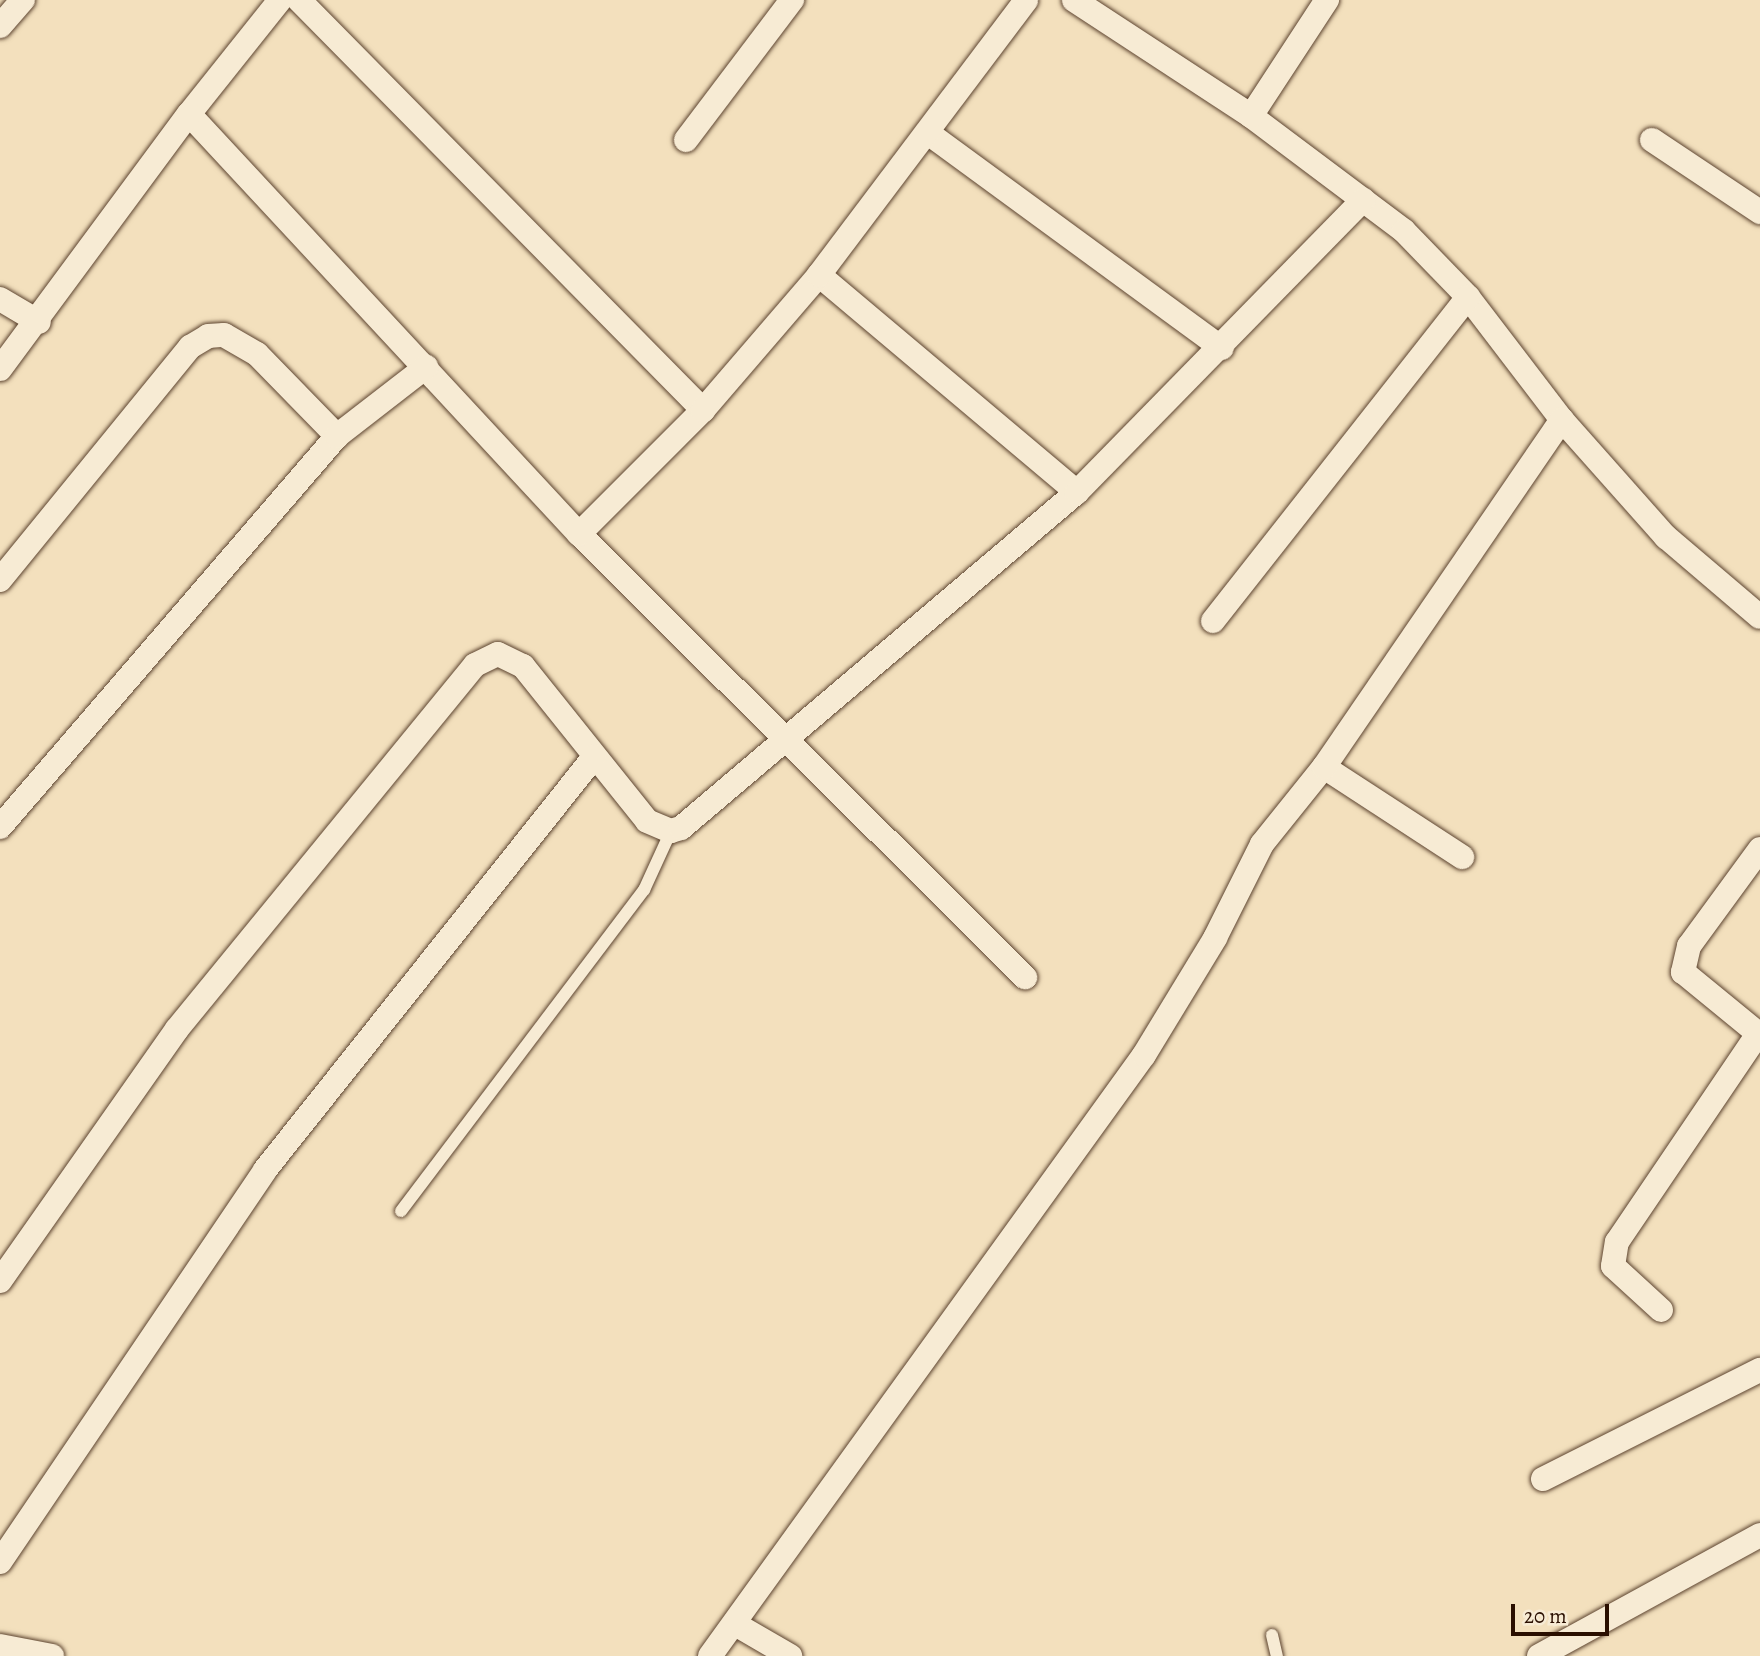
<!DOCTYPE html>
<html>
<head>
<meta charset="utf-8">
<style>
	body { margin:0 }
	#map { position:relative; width:1760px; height:1656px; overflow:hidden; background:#f3e0bd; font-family:Alegreya,serif }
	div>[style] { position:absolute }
	.roads { filter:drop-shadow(0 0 2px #5c432f) drop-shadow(0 0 2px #5c432f) }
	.lane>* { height:12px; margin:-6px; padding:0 6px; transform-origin:6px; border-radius:6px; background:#f7ebd4 }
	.street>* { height:24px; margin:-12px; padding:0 12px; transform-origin:12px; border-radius:12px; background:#f7ebd4 }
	span { translate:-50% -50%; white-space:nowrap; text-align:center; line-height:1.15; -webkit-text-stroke:5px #f7ebd4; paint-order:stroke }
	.scale { position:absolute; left:1511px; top:1604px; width:98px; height:32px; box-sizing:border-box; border:4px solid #2a0f00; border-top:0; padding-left:9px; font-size:21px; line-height:24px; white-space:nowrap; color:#2a0f00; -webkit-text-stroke:5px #f7ebd4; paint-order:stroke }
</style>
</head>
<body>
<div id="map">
	<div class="roads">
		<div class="lane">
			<div style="left:401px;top:1211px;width:403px;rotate:-52.9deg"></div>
			<div style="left:644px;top:890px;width:65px;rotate:-65.4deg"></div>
			<div style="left:1272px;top:1635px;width:22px;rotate:77deg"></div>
		</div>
		<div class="street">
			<div style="left:280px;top:0;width:146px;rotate:128.6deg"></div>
			<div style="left:189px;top:114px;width:573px;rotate:47.12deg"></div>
			<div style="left:579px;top:534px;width:629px;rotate:44.81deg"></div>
			<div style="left:299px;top:0;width:576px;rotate:45.42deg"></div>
			<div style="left:1074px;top:0;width:212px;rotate:33.2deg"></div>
			<div style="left:1251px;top:116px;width:191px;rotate:36.9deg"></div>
			<div style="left:1404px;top:231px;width:92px;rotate:45.9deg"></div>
			<div style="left:1468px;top:297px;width:155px;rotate:52.6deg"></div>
			<div style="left:1562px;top:420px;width:157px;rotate:48.4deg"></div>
			<div style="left:1666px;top:537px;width:123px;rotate:40.4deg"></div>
			<div style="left:0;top:26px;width:35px;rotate:-49deg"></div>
			<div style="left:1251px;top:116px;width:139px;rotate:-56.8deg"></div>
			<div style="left:928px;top:133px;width:364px;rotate:36.2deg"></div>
			<div style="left:686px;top:140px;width:176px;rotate:-52.9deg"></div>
			<div style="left:1652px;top:140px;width:130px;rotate:33.7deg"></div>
			<div style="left:819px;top:275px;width:337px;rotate:40.1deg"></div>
			<div style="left:0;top:299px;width:45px;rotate:30.5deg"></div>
			<div style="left:0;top:369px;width:317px;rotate:-53.5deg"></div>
			<div style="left:579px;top:534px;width:175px;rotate:-45deg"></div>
			<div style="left:703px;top:410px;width:178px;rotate:-49.3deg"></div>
			<div style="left:819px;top:275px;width:344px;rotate:-53deg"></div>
			<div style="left:0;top:580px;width:301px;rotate:-50.8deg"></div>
			<div style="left:190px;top:347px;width:21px;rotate:-31deg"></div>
			<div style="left:208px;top:336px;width:16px;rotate:-4deg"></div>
			<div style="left:224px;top:335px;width:38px;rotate:30deg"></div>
			<div style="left:257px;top:354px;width:115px;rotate:45.7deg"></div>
			<div style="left:1213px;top:621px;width:412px;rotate:-51.8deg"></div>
			<div style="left:1324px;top:767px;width:165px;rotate:33.1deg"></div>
			<div style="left:0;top:827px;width:516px;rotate:-49.24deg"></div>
			<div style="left:337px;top:436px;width:113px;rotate:-37.8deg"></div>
			<div style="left:1760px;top:849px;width:120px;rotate:126.2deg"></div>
			<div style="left:1689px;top:946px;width:27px;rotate:103deg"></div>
			<div style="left:1683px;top:972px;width:99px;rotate:39.3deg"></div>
			<div style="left:0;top:1281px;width:308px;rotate:-54.9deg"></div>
			<div style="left:177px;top:1029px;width:470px;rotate:-50.7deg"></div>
			<div style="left:475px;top:665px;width:25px;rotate:-26deg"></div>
			<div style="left:498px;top:654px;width:28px;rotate:26deg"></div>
			<div style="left:523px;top:666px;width:198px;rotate:51.3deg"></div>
			<div style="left:647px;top:821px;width:26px;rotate:23deg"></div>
			<div style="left:671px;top:831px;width:10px;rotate:-17deg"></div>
			<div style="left:681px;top:828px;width:519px;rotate:-40.31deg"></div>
			<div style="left:1077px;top:492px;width:409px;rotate:-45.6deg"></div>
			<div style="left:1661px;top:1310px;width:65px;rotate:-137.5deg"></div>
			<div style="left:1613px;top:1266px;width:24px;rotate:-81deg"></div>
			<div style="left:1617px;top:1242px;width:251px;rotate:-55.9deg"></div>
			<div style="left:1543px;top:1479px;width:243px;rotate:-26.7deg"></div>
			<div style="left:0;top:1562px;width:473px;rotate:-55.9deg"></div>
			<div style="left:265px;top:1170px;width:528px;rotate:-51.46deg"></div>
			<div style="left:735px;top:1624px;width:64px;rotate:30.2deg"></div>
			<div style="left:0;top:1646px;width:53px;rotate:10.9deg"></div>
			<div style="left:710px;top:1656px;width:741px;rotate:-54.17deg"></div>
			<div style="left:1144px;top:1055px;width:137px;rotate:-58.7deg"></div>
			<div style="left:1215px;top:938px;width:105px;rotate:-63.4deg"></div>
			<div style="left:1262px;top:844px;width:99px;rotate:-51.2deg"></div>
			<div style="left:1324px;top:767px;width:421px;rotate:-55.6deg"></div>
			<div style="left:1539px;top:1656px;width:252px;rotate:-28.7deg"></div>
		</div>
	</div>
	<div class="scale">20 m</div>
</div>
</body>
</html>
